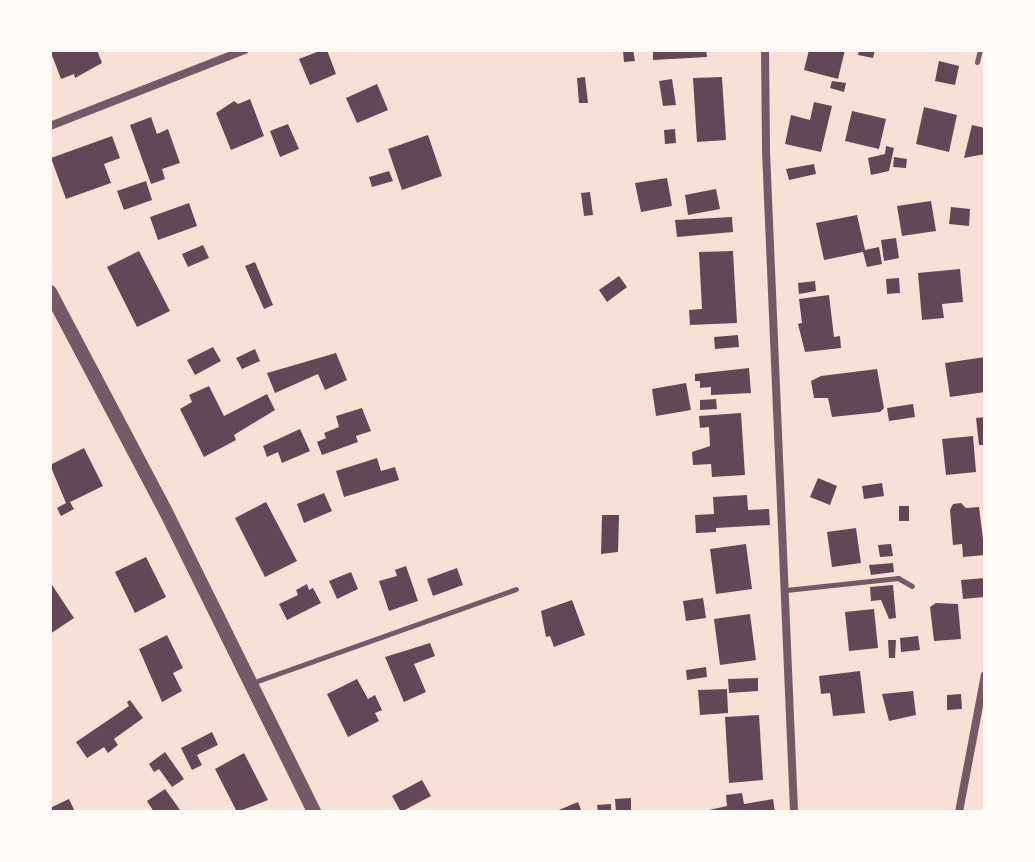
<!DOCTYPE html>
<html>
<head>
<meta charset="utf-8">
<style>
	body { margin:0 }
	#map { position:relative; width:1035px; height:862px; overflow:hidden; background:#f7e1d7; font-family:"DejaVu Sans",sans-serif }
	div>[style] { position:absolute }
	.building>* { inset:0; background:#644757 }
	.service>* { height:5px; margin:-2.5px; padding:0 2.5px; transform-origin:2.5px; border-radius:2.5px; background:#755966 }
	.minor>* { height:8px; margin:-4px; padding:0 4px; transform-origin:4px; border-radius:4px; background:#755966 }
	.tertiary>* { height:14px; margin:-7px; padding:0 7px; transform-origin:7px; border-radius:7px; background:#755966 }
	span { translate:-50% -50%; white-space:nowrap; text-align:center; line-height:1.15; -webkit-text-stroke:7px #fffaf5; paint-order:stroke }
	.frame { position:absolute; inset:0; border:52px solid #fffaf5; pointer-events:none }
</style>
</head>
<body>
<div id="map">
	<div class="building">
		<div style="clip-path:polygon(50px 50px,97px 50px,102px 63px,75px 78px,74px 74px,61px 79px)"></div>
		<div style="clip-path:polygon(322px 50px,327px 50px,336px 74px,310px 85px,299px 59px)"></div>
		<div style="clip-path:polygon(633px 50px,635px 61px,624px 62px,623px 51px)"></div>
		<div style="clip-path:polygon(653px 50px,706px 50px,707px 57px,653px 60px)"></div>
		<div style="clip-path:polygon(809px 50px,845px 50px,838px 79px,804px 70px)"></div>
		<div style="clip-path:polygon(859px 50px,875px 50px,873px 58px,858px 55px)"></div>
		<div style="clip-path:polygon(939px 61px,959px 66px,955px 85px,935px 81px)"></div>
		<div style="clip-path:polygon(585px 77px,588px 103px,579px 103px,577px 78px)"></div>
		<div style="clip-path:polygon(722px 77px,726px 140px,697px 142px,693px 78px)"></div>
		<div style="clip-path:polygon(672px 79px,676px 105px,663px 106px,659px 81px)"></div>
		<div style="clip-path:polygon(832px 81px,846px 83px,844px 92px,830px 88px)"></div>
		<div style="clip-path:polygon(377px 84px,388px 110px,357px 123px,346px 98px)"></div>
		<div style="clip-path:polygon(250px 99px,264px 136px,231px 150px,216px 113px,234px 101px,238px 104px)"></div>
		<div style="clip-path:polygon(814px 102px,832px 106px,821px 152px,785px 144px,791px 115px,810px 120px)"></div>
		<div style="clip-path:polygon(924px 107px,957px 115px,949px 152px,916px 144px)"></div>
		<div style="clip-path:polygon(852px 111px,886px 119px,879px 149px,845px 141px)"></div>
		<div style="clip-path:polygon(151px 117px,157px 134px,168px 129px,180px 163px,162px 169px,165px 179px,151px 184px,130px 125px)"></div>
		<div style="clip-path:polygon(288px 124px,299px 149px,280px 157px,270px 131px)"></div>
		<div style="clip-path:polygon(972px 125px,985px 128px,985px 154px,964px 158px)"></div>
		<div style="clip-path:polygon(675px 129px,676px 143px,665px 144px,664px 130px)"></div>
		<div style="clip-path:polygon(428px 135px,442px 176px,402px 190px,388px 149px)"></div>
		<div style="clip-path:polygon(112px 136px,120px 158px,104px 164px,111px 183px,66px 199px,51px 158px)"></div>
		<div style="clip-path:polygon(886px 146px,894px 148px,889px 171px,871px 175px,868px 158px,885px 154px)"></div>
		<div style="clip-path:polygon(894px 157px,907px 159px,906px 168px,893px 167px)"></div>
		<div style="clip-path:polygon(814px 164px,816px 174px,789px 180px,786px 169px)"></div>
		<div style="clip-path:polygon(389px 171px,393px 181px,372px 187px,369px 177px)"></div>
		<div style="clip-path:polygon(667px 178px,672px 206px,641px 212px,635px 183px)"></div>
		<div style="clip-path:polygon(146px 181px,152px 200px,124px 210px,117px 191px)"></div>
		<div style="clip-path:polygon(716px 189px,720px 209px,688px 215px,685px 195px)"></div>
		<div style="clip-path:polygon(590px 192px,593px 215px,584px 216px,581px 193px)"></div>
		<div style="clip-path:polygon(931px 201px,936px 231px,902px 236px,897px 206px)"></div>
		<div style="clip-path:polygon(189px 203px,197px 226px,158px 240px,150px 217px)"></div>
		<div style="clip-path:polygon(951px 207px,970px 209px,969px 226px,949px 224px)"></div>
		<div style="clip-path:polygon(857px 215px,865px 250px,879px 247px,882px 264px,867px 267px,863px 252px,824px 260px,816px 223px)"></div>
		<div style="clip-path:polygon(732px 217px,733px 232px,677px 237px,675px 220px)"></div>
		<div style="clip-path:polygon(896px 238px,899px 258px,884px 261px,881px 240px)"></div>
		<div style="clip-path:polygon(203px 245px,209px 258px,188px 267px,182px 254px)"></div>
		<div style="clip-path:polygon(139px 251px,170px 311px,137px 327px,107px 267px)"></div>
		<div style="clip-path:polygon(733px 251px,737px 323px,690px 325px,689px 310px,702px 309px,699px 252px)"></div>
		<div style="clip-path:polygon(255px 262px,273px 305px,264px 309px,245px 266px)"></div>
		<div style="clip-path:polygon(960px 269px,963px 302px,942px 304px,944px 318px,922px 320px,918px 273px)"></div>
		<div style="clip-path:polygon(619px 276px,627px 287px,607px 302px,599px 290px)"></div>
		<div style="clip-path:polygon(899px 278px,900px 293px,887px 294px,886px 279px)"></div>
		<div style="clip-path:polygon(815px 281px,816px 291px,799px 294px,798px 283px)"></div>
		<div style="clip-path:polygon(829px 295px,834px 337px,840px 336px,841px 348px,805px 352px,798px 324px,802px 323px,799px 299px)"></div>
		<div style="clip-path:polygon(738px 335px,739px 347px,715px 349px,714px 337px)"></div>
		<div style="clip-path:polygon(213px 347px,221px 361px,195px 375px,187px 360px)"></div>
		<div style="clip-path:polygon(255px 349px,260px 361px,242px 369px,236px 358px)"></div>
		<div style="clip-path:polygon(336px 353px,347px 380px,325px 390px,318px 374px,275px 393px,267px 373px)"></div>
		<div style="clip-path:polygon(985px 357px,985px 392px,950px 397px,945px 363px)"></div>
		<div style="clip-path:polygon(749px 368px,751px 393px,711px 395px,711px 387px,700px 388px,700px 381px,695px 381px,695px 374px)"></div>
		<div style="clip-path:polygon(877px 369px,884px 408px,880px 412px,832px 417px,828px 398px,814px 398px,811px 381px,821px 376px)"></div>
		<div style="clip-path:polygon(686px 383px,691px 410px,656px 416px,652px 389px)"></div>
		<div style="clip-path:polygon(209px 386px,224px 416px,267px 394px,275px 410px,234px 435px,236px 440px,204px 457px,180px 409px,192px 402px,189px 395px)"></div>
		<div style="clip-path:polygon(716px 399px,717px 409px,700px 410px,700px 400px)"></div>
		<div style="clip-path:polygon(913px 404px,915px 417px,889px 421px,887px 408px)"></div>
		<div style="clip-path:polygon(362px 408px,371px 431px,356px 436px,358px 442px,322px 455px,317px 442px,326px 438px,324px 433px,339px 427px,336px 416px)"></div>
		<div style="clip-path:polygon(741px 413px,745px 475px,712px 477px,711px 464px,693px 465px,692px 452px,710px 446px,709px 427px,700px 428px,699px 416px)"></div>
		<div style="clip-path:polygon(985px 417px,985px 445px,979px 445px,976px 418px)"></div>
		<div style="clip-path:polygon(300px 429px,310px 451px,282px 463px,278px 452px,267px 457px,263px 446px)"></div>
		<div style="clip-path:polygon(973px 436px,976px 472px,946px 475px,942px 439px)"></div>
		<div style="clip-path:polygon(84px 448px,103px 486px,70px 502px,74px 509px,61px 516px,57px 508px,66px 503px,50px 465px)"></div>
		<div style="clip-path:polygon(377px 458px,381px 471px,395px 467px,399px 480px,344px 497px,336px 471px)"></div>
		<div style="clip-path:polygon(818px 478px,837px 486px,830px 505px,810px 497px)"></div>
		<div style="clip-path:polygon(882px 483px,884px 496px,864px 499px,862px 486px)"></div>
		<div style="clip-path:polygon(324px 493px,332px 511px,304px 523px,297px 504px)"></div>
		<div style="clip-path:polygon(747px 495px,748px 510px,769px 509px,770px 525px,716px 528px,716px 532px,696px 533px,695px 515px,714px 514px,713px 497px)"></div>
		<div style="clip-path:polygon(266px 502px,297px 561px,265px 577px,235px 518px)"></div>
		<div style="clip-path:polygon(961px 503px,966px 508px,979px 507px,985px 555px,963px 557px,962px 544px,953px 545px,950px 510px,953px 504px)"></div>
		<div style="clip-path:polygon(899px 506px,909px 506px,909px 521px,899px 521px)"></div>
		<div style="clip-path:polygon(602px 515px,619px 515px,618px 552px,601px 554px)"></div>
		<div style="clip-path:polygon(856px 528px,861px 563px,832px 567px,827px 532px)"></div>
		<div style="clip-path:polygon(746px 544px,752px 589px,716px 594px,710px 549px)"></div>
		<div style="clip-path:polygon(891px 544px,893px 556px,880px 557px,878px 545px)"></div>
		<div style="clip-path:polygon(146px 557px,166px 597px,135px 613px,115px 572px)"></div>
		<div style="clip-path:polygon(893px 563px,894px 572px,871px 575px,869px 565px)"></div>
		<div style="clip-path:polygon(406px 566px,418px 601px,389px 611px,379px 581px,397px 576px,395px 570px)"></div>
		<div style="clip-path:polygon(457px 568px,463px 585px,433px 596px,427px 579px)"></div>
		<div style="clip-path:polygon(351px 572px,358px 589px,337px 599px,329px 581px)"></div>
		<div style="clip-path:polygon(985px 578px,984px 597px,963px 599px,961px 580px)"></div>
		<div style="clip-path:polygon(50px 582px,74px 618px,50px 634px)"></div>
		<div style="clip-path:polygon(307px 584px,309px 590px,313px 588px,321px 603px,287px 620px,279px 604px,298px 595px,296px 590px)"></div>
		<div style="clip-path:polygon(893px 585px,896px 618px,889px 619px,881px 600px,871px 601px,870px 587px)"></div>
		<div style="clip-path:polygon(703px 598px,706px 618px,686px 621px,683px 601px)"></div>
		<div style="clip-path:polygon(572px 600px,585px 635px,554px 647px,550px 636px,546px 637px,541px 611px)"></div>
		<div style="clip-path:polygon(936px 603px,958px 604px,961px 639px,934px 641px,930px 607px)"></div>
		<div style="clip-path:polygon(874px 609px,878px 648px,849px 651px,845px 612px)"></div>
		<div style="clip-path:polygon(750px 614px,756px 660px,720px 665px,714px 619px)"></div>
		<div style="clip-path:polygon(167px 635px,183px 668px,173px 673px,182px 691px,162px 702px,139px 649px)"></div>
		<div style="clip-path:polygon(918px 636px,920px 650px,901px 652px,900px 638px)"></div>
		<div style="clip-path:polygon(888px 640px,896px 640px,895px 658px,889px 658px)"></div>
		<div style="clip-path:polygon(430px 643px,435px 656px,414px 664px,426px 692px,404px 702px,385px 657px)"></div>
		<div style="clip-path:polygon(706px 667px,707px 677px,687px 680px,686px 670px)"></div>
		<div style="clip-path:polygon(860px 671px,865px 713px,833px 716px,830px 693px,821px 694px,819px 676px)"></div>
		<div style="clip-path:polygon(758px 678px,758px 691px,729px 693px,728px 679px)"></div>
		<div style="clip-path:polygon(357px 679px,368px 699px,375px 695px,382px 710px,375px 713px,379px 721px,348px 737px,327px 694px)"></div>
		<div style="clip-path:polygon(727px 689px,728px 713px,700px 715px,698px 690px)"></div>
		<div style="clip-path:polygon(913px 691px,916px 715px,889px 721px,882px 694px)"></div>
		<div style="clip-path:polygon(961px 694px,962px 709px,947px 710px,947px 695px)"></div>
		<div style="clip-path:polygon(130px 700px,143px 718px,114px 739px,118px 745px,108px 753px,104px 747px,87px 758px,76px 742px,129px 706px,127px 702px)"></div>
		<div style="clip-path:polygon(759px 715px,763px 780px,729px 783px,725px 717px)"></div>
		<div style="clip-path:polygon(212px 732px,218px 745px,197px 755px,202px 765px,192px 770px,181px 748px)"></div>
		<div style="clip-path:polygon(165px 752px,184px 779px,172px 787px,159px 769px,154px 772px,149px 764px)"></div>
		<div style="clip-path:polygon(244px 753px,268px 800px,237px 812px,215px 769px)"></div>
		<div style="clip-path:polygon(422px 780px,431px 796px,401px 812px,392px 796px)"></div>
		<div style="clip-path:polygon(165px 789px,178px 807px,181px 812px,154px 812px,147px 801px)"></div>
		<div style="clip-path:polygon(742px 793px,744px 804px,773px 799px,775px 812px,700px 812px,727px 806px,726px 795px)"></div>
		<div style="clip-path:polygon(631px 798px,631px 812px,616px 812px,615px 799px)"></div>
		<div style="clip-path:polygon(69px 799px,75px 812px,50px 812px,50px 808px)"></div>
		<div style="clip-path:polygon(578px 802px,582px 812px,554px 812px)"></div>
		<div style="clip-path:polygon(611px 804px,611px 812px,598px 812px,597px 805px)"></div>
	</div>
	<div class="service">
		<div style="left:977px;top:62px;width:12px;rotate:-76deg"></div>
		<div style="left:786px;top:590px;width:113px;rotate:-6.1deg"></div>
		<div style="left:898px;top:578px;width:16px;rotate:30deg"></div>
		<div style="left:252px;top:683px;width:280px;rotate:-19.6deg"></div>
	</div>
	<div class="minor">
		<div style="left:765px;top:50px;width:101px;rotate:89.4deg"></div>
		<div style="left:766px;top:151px;width:662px;rotate:87.57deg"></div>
		<div style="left:50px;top:126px;width:209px;rotate:-21.3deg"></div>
		<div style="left:959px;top:812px;width:139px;rotate:-79.3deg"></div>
	</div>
	<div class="tertiary">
		<div style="left:50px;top:292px;width:246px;rotate:62.2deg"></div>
		<div style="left:165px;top:510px;width:337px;rotate:63.7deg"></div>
	</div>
	<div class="frame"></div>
</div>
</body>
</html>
